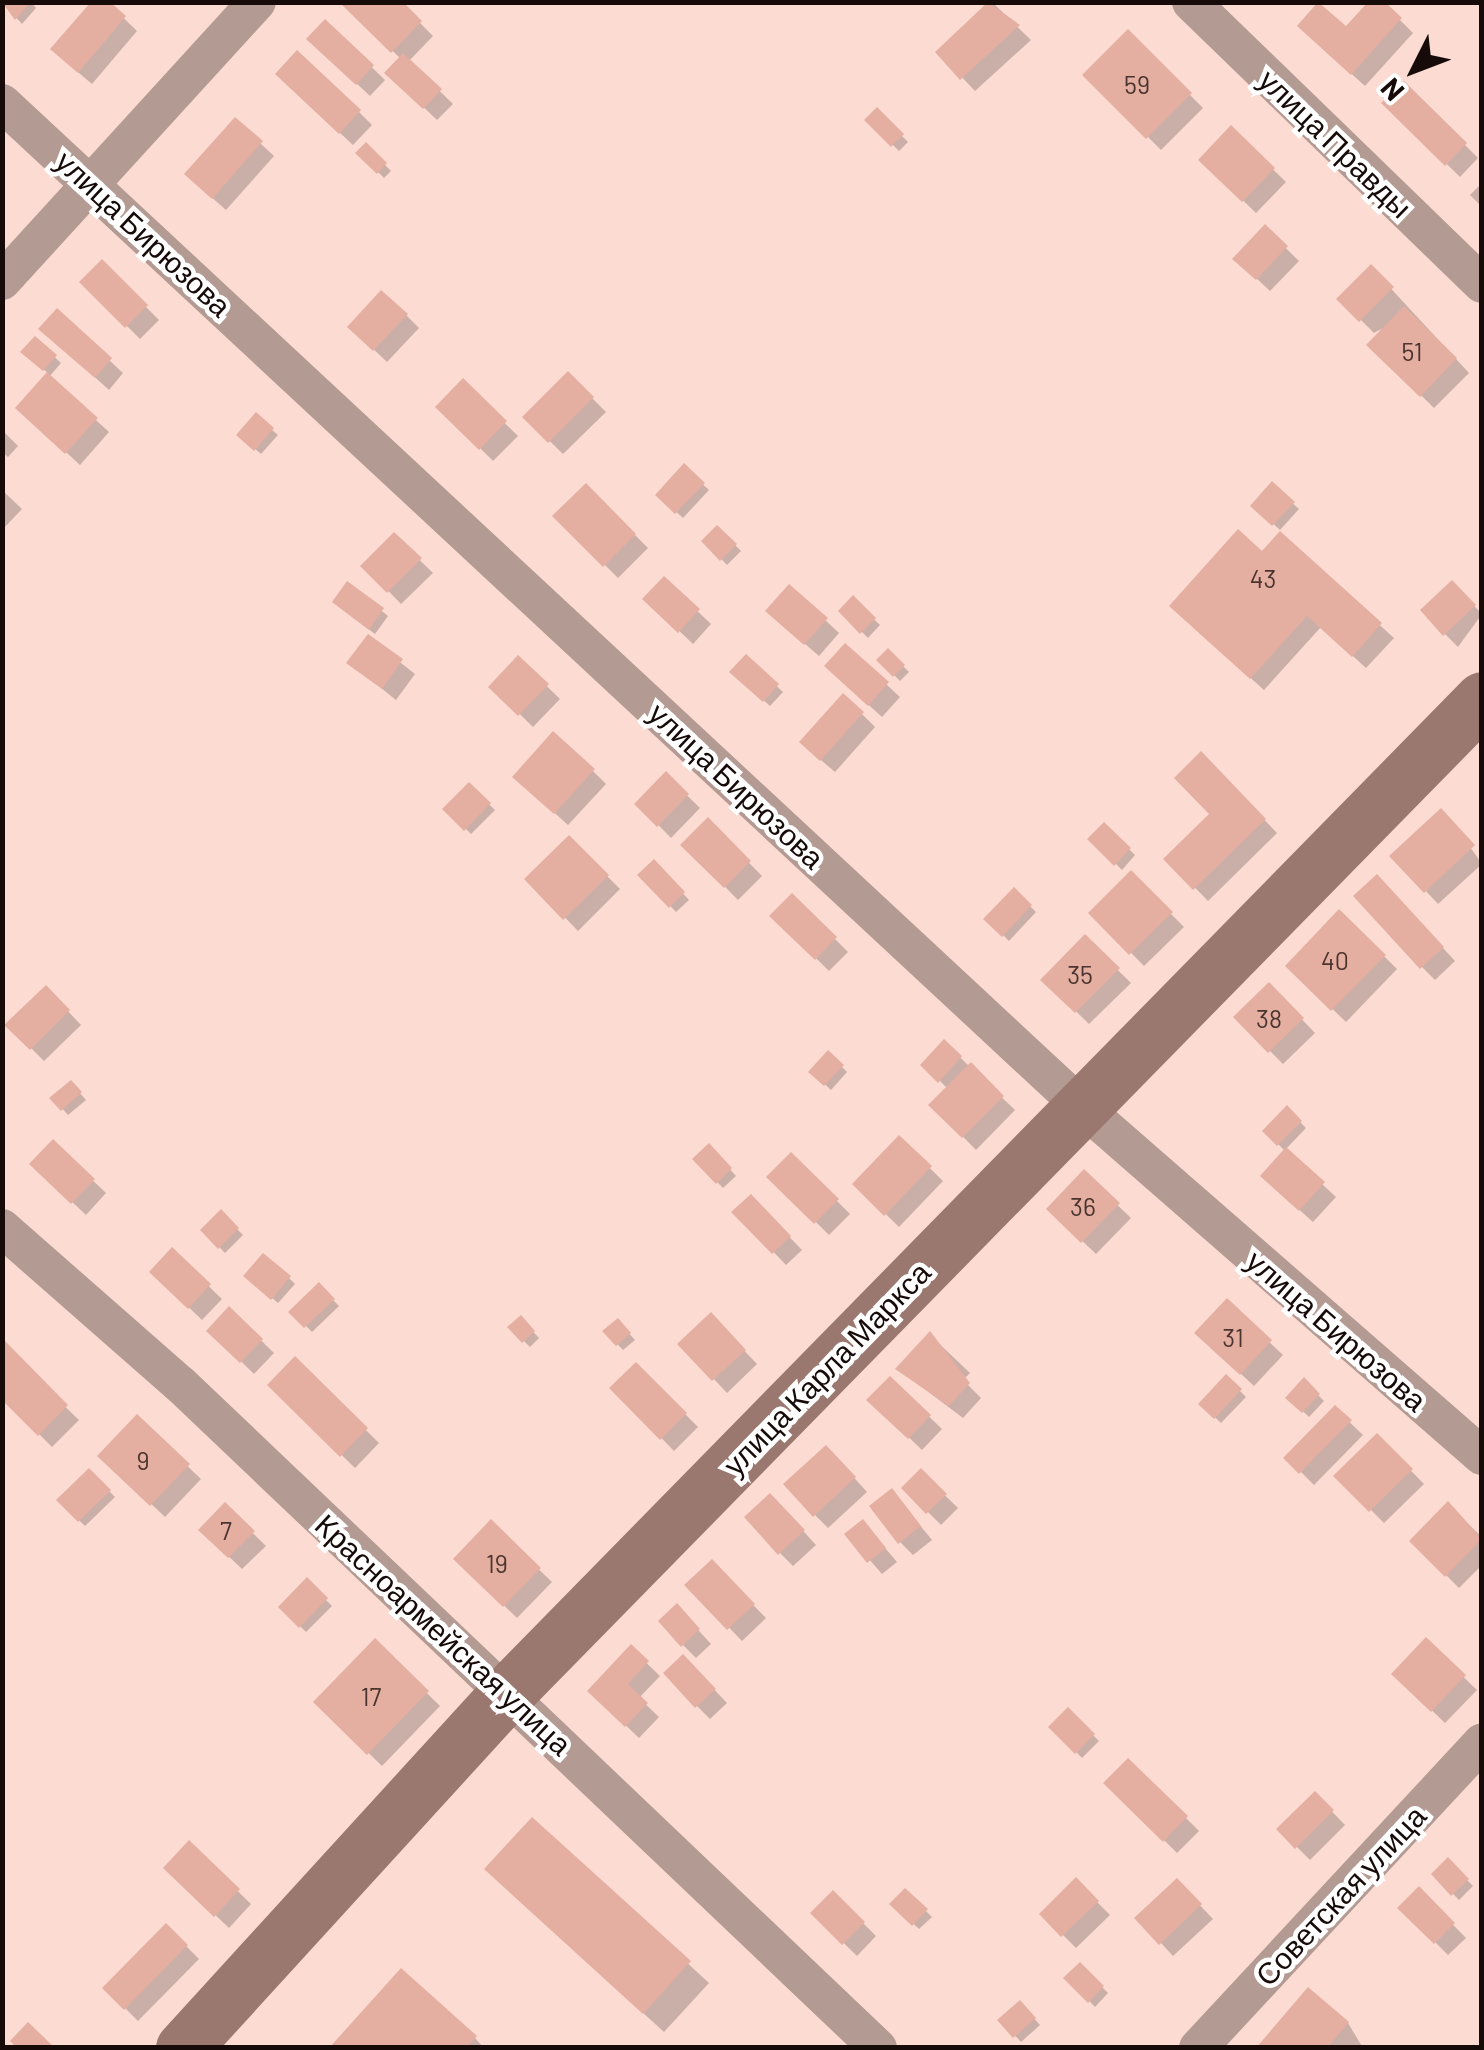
<!DOCTYPE html>
<html>
<head>
<meta charset="utf-8">
<style>
	body { margin:0 }
	#map { position:relative; width:1484px; height:2050px; overflow:hidden; background:#fcdbd2; font-family:Barlow,sans-serif }
	div>[style] { position:absolute }
	.shadow>* { inset:0; background:#0003 }
	.building>* { inset:0; background:#e4aea0 }
	.street>* { height:38px; margin:-19px; padding:0 19px; transform-origin:19px; border-radius:19px; background:#b39b94 }
	.secondary>* { height:55px; margin:-27.5px; padding:0 27.5px; transform-origin:27.5px; border-radius:27.5px; background:#9a786f }
	span { translate:-50% -50%; white-space:nowrap; text-align:center; line-height:1.15; -webkit-text-stroke:9px #fff; paint-order:stroke }
	.number-label { font-size:25px; color:#4a342f }
	.number-label span { -webkit-text-stroke-width:0 }
	.street-label { font-size:30px; color:#160b09 }
	.frame { position:absolute; inset:0; border:5px solid #160b09; pointer-events:none }
	.north { position:absolute; left:1364px; top:20px; width:100px; height:100px; -webkit-text-stroke:8px #fff; paint-order:stroke; rotate:228deg; font-size:28px; font-weight:700; line-height:40px; text-align:center; color:#160b09 }
	.north::after { content:''; display:block; margin:auto; width:35px; height:45px; background:#160b09; clip-path:polygon(50% 0,100% 100%,50% 72%,0 100%) }
</style>
</head>
<body>
<div id="map">
	<div class="shadow">
		<div style="clip-path:polygon(2px 2px,31px 2px,36px 8px,22px 24px)"></div>
		<div style="clip-path:polygon(107px 2px,137px 31px,92px 84px,66px 62px)"></div>
		<div style="clip-path:polygon(342px 2px,399px 2px,433px 36px,409px 61px,453px 104px,437px 120px,388px 73px,401px 59px)"></div>
		<div style="clip-path:polygon(992px 2px,1031px 40px,975px 91px,938px 52px)"></div>
		<div style="clip-path:polygon(1400px 20px,1413px 33px,1365px 86px,1313px 39px)"></div>
		<div style="clip-path:polygon(325px 22px,385px 80px,370px 96px,322px 51px)"></div>
		<div style="clip-path:polygon(1128px 33px,1203px 108px,1161px 150px,1086px 75px)"></div>
		<div style="clip-path:polygon(1404px 84px,1478px 158px,1460px 177px,1385px 103px)"></div>
		<div style="clip-path:polygon(291px 87px,359px 112px,372px 125px,353px 145px)"></div>
		<div style="clip-path:polygon(877px 111px,908px 142px,899px 151px,868px 120px)"></div>
		<div style="clip-path:polygon(235px 120px,274px 156px,226px 210px,200px 187px)"></div>
		<div style="clip-path:polygon(1231px 129px,1286px 182px,1256px 213px,1201px 160px)"></div>
		<div style="clip-path:polygon(366px 146px,391px 171px,384px 178px,359px 153px)"></div>
		<div style="clip-path:polygon(1482px 183px,1482px 207px,1470px 195px)"></div>
		<div style="clip-path:polygon(1265px 228px,1299px 261px,1270px 291px,1236px 259px)"></div>
		<div style="clip-path:polygon(102px 263px,159px 320px,140px 339px,83px 282px)"></div>
		<div style="clip-path:polygon(1371px 267px,1469px 373px,1434px 408px,1370px 345px,1387px 326px,1374px 333px,1340px 299px)"></div>
		<div style="clip-path:polygon(57px 312px,123px 373px,109px 390px,55px 341px)"></div>
		<div style="clip-path:polygon(406px 315px,419px 328px,387px 362px,350px 327px)"></div>
		<div style="clip-path:polygon(35px 339px,61px 363px,49px 377px,109px 432px,80px 465px,31px 420px,49px 374px,24px 352px)"></div>
		<div style="clip-path:polygon(568px 374px,606px 412px,563px 454px,525px 417px)"></div>
		<div style="clip-path:polygon(463px 382px,518px 436px,493px 461px,439px 407px)"></div>
		<div style="clip-path:polygon(256px 416px,278px 435px,261px 454px,240px 435px)"></div>
		<div style="clip-path:polygon(2px 430px,18px 446px,8px 457px,2px 452px)"></div>
		<div style="clip-path:polygon(684px 467px,709px 490px,683px 518px,658px 495px)"></div>
		<div style="clip-path:polygon(1272px 485px,1299px 509px,1280px 530px,1253px 505px)"></div>
		<div style="clip-path:polygon(586px 486px,648px 548px,618px 578px,556px 516px)"></div>
		<div style="clip-path:polygon(2px 490px,22px 509px,4px 528px,2px 526px)"></div>
		<div style="clip-path:polygon(718px 528px,741px 551px,727px 565px,704px 541px)"></div>
		<div style="clip-path:polygon(394px 535px,433px 573px,401px 604px,364px 566px)"></div>
		<div style="clip-path:polygon(1280px 535px,1394px 638px,1366px 668px,1321px 627px,1264px 690px,1185px 619px)"></div>
		<div style="clip-path:polygon(664px 579px,711px 624px,693px 644px,646px 599px)"></div>
		<div style="clip-path:polygon(1452px 583px,1482px 614px,1458px 647px,1445px 634px)"></div>
		<div style="clip-path:polygon(348px 584px,388px 616px,375px 634px,341px 608px)"></div>
		<div style="clip-path:polygon(790px 587px,839px 633px,819px 656px,782px 624px)"></div>
		<div style="clip-path:polygon(853px 599px,880px 625px,868px 638px,841px 611px)"></div>
		<div style="clip-path:polygon(368px 637px,415px 674px,396px 700px,350px 663px)"></div>
		<div style="clip-path:polygon(845px 646px,900px 697px,882px 717px,840px 679px)"></div>
		<div style="clip-path:polygon(888px 651px,909px 672px,900px 681px,879px 660px)"></div>
		<div style="clip-path:polygon(746px 657px,783px 692px,770px 706px,733px 672px)"></div>
		<div style="clip-path:polygon(518px 658px,560px 699px,533px 727px,491px 686px)"></div>
		<div style="clip-path:polygon(862px 714px,875px 727px,835px 772px,815px 755px)"></div>
		<div style="clip-path:polygon(1201px 755px,1277px 833px,1208px 901px,1167px 859px,1212px 814px)"></div>
		<div style="clip-path:polygon(593px 771px,606px 784px,568px 825px,528px 789px)"></div>
		<div style="clip-path:polygon(666px 775px,700px 808px,671px 838px,638px 804px)"></div>
		<div style="clip-path:polygon(469px 785px,495px 810px,471px 834px,446px 809px)"></div>
		<div style="clip-path:polygon(708px 821px,762px 876px,738px 900px,684px 845px)"></div>
		<div style="clip-path:polygon(1454px 824px,1482px 864px,1438px 904px,1393px 856px)"></div>
		<div style="clip-path:polygon(1104px 825px,1135px 855px,1122px 870px,1091px 839px)"></div>
		<div style="clip-path:polygon(569px 838px,620px 889px,578px 931px,528px 879px)"></div>
		<div style="clip-path:polygon(654px 862px,689px 900px,676px 912px,641px 875px)"></div>
		<div style="clip-path:polygon(1131px 874px,1184px 927px,1144px 966px,1092px 913px)"></div>
		<div style="clip-path:polygon(1014px 890px,1036px 912px,1009px 941px,987px 919px)"></div>
		<div style="clip-path:polygon(1390px 890px,1455px 961px,1435px 980px,1422px 967px)"></div>
		<div style="clip-path:polygon(792px 896px,848px 952px,829px 971px,773px 916px)"></div>
		<div style="clip-path:polygon(1340px 913px,1397px 969px,1346px 1022px,1288px 966px)"></div>
		<div style="clip-path:polygon(1085px 938px,1131px 983px,1089px 1024px,1044px 980px)"></div>
		<div style="clip-path:polygon(1269px 985px,1315px 1033px,1283px 1064px,1236px 1017px)"></div>
		<div style="clip-path:polygon(46px 988px,81px 1025px,44px 1061px,8px 1025px)"></div>
		<div style="clip-path:polygon(944px 1042px,1015px 1110px,976px 1150px,932px 1105px,948px 1089px,924px 1065px)"></div>
		<div style="clip-path:polygon(828px 1053px,847px 1072px,831px 1090px,812px 1072px)"></div>
		<div style="clip-path:polygon(71px 1083px,86px 1100px,68px 1115px,53px 1098px)"></div>
		<div style="clip-path:polygon(1287px 1109px,1306px 1128px,1285px 1150px,1336px 1197px,1313px 1222px,1276px 1189px,1288px 1154px,1265px 1131px)"></div>
		<div style="clip-path:polygon(899px 1138px,943px 1181px,899px 1227px,855px 1184px)"></div>
		<div style="clip-path:polygon(53px 1142px,106px 1193px,86px 1215px,32px 1164px)"></div>
		<div style="clip-path:polygon(709px 1146px,736px 1176px,723px 1188px,695px 1159px)"></div>
		<div style="clip-path:polygon(791px 1155px,850px 1214px,829px 1235px,770px 1177px)"></div>
		<div style="clip-path:polygon(1084px 1173px,1131px 1218px,1096px 1254px,1049px 1209px)"></div>
		<div style="clip-path:polygon(751px 1197px,802px 1250px,786px 1265px,735px 1212px)"></div>
		<div style="clip-path:polygon(221px 1213px,243px 1235px,225px 1253px,203px 1230px)"></div>
		<div style="clip-path:polygon(172px 1251px,222px 1299px,202px 1320px,152px 1272px)"></div>
		<div style="clip-path:polygon(289px 1278px,295px 1284px,278px 1303px,253px 1282px)"></div>
		<div style="clip-path:polygon(319px 1286px,339px 1306px,312px 1332px,292px 1312px)"></div>
		<div style="clip-path:polygon(1227px 1302px,1283px 1355px,1254px 1386px,1211px 1346px)"></div>
		<div style="clip-path:polygon(230px 1310px,274px 1353px,254px 1374px,210px 1331px)"></div>
		<div style="clip-path:polygon(711px 1316px,757px 1364px,727px 1393px,681px 1344px)"></div>
		<div style="clip-path:polygon(521px 1319px,539px 1338px,530px 1347px,511px 1328px)"></div>
		<div style="clip-path:polygon(618px 1321px,635px 1340px,623px 1350px,606px 1332px)"></div>
		<div style="clip-path:polygon(930px 1335px,970px 1373px,963px 1380px,981px 1398px,963px 1418px,898px 1369px)"></div>
		<div style="clip-path:polygon(2px 1346px,79px 1420px,52px 1447px,2px 1397px)"></div>
		<div style="clip-path:polygon(295px 1360px,379px 1443px,355px 1468px,270px 1385px)"></div>
		<div style="clip-path:polygon(636px 1365px,698px 1427px,674px 1451px,613px 1388px)"></div>
		<div style="clip-path:polygon(1226px 1377px,1246px 1397px,1221px 1423px,1201px 1404px)"></div>
		<div style="clip-path:polygon(890px 1379px,942px 1429px,922px 1450px,870px 1400px)"></div>
		<div style="clip-path:polygon(1304px 1381px,1324px 1401px,1309px 1417px,1288px 1397px)"></div>
		<div style="clip-path:polygon(1335px 1408px,1363px 1435px,1314px 1485px,1287px 1458px)"></div>
		<div style="clip-path:polygon(137px 1418px,201px 1479px,165px 1517px,101px 1456px)"></div>
		<div style="clip-path:polygon(1377px 1436px,1424px 1484px,1384px 1523px,1337px 1476px)"></div>
		<div style="clip-path:polygon(839px 1461px,867px 1492px,828px 1528px,815px 1515px)"></div>
		<div style="clip-path:polygon(89px 1471px,115px 1497px,85px 1526px,59px 1500px)"></div>
		<div style="clip-path:polygon(921px 1472px,958px 1508px,941px 1525px,904px 1488px)"></div>
		<div style="clip-path:polygon(892px 1491px,932px 1540px,913px 1555px,900px 1542px)"></div>
		<div style="clip-path:polygon(1448px 1505px,1482px 1537px,1482px 1565px,1459px 1588px,1412px 1541px)"></div>
		<div style="clip-path:polygon(225px 1506px,266px 1546px,242px 1569px,201px 1530px)"></div>
		<div style="clip-path:polygon(783px 1509px,816px 1545px,793px 1566px,780px 1553px)"></div>
		<div style="clip-path:polygon(863px 1522px,897px 1562px,882px 1574px,847px 1534px)"></div>
		<div style="clip-path:polygon(491px 1523px,552px 1582px,517px 1618px,456px 1559px)"></div>
		<div style="clip-path:polygon(711px 1562px,766px 1618px,742px 1641px,688px 1585px)"></div>
		<div style="clip-path:polygon(307px 1581px,332px 1606px,306px 1632px,281px 1607px)"></div>
		<div style="clip-path:polygon(689px 1620px,711px 1644px,696px 1658px,683px 1645px)"></div>
		<div style="clip-path:polygon(1426px 1641px,1477px 1690px,1445px 1723px,1394px 1674px)"></div>
		<div style="clip-path:polygon(375px 1642px,440px 1706px,382px 1766px,316px 1702px)"></div>
		<div style="clip-path:polygon(631px 1648px,660px 1676px,639px 1698px,659px 1717px,639px 1738px,590px 1691px)"></div>
		<div style="clip-path:polygon(683px 1657px,727px 1703px,710px 1719px,697px 1706px)"></div>
		<div style="clip-path:polygon(1068px 1711px,1099px 1741px,1082px 1758px,1052px 1727px)"></div>
		<div style="clip-path:polygon(1129px 1761px,1199px 1831px,1177px 1853px,1107px 1783px)"></div>
		<div style="clip-path:polygon(1315px 1794px,1345px 1825px,1310px 1860px,1279px 1829px)"></div>
		<div style="clip-path:polygon(532px 1820px,709px 1983px,664px 2032px,507px 1889px)"></div>
		<div style="clip-path:polygon(189px 1844px,251px 1904px,229px 1928px,166px 1868px)"></div>
		<div style="clip-path:polygon(1448px 1861px,1473px 1886px,1459px 1900px,1434px 1874px)"></div>
		<div style="clip-path:polygon(1076px 1881px,1110px 1915px,1076px 1948px,1042px 1914px)"></div>
		<div style="clip-path:polygon(1177px 1881px,1213px 1919px,1173px 1956px,1138px 1918px)"></div>
		<div style="clip-path:polygon(1419px 1890px,1466px 1938px,1448px 1955px,1401px 1908px)"></div>
		<div style="clip-path:polygon(905px 1891px,932px 1917px,919px 1929px,893px 1904px)"></div>
		<div style="clip-path:polygon(833px 1893px,876px 1936px,857px 1956px,813px 1913px)"></div>
		<div style="clip-path:polygon(166px 1926px,199px 1959px,138px 2021px,105px 1988px)"></div>
		<div style="clip-path:polygon(1080px 1965px,1108px 1993px,1095px 2007px,1067px 1978px)"></div>
		<div style="clip-path:polygon(1020px 2003px,1040px 2025px,1021px 2042px,1001px 2020px)"></div>
		<div style="clip-path:polygon(1348px 2023px,1363px 2048px,1259px 2048px)"></div>
		<div style="clip-path:polygon(475px 2038px,484px 2048px,332px 2048px)"></div>
	</div>
	<div class="building">
		<div style="clip-path:polygon(2px 2px,31px 2px,15px 20px)"></div>
		<div style="clip-path:polygon(91px 2px,110px 2px,126px 16px,78px 73px,50px 49px)"></div>
		<div style="clip-path:polygon(339px 2px,403px 2px,422px 21px,391px 53px)"></div>
		<div style="clip-path:polygon(988px 2px,1020px 25px,960px 80px,935px 52px)"></div>
		<div style="clip-path:polygon(1318px 2px,1346px 26px,1368px 2px,1385px 2px,1402px 18px,1351px 75px,1297px 26px)"></div>
		<div style="clip-path:polygon(325px 19px,374px 65px,356px 85px,306px 39px)"></div>
		<div style="clip-path:polygon(1128px 29px,1192px 93px,1146px 139px,1082px 75px)"></div>
		<div style="clip-path:polygon(297px 50px,361px 110px,339px 134px,275px 74px)"></div>
		<div style="clip-path:polygon(403px 53px,442px 89px,423px 109px,384px 73px)"></div>
		<div style="clip-path:polygon(1404px 81px,1467px 143px,1445px 166px,1381px 103px)"></div>
		<div style="clip-path:polygon(877px 107px,904px 134px,891px 147px,864px 120px)"></div>
		<div style="clip-path:polygon(235px 117px,263px 141px,212px 199px,184px 174px)"></div>
		<div style="clip-path:polygon(1231px 125px,1275px 168px,1242px 202px,1198px 160px)"></div>
		<div style="clip-path:polygon(366px 142px,387px 163px,377px 174px,355px 153px)"></div>
		<div style="clip-path:polygon(1265px 224px,1288px 246px,1256px 280px,1232px 259px)"></div>
		<div style="clip-path:polygon(102px 259px,148px 305px,125px 328px,79px 282px)"></div>
		<div style="clip-path:polygon(1371px 264px,1394px 287px,1359px 322px,1336px 299px)"></div>
		<div style="clip-path:polygon(381px 290px,408px 314px,373px 351px,347px 327px)"></div>
		<div style="clip-path:polygon(1404px 306px,1457px 358px,1420px 397px,1366px 345px)"></div>
		<div style="clip-path:polygon(57px 308px,112px 358px,95px 378px,38px 329px)"></div>
		<div style="clip-path:polygon(35px 336px,57px 355px,43px 371px,20px 352px)"></div>
		<div style="clip-path:polygon(568px 371px,594px 397px,548px 443px,522px 417px)"></div>
		<div style="clip-path:polygon(47px 372px,98px 418px,65px 454px,15px 408px)"></div>
		<div style="clip-path:polygon(463px 378px,507px 421px,479px 450px,435px 407px)"></div>
		<div style="clip-path:polygon(256px 412px,274px 428px,254px 451px,236px 435px)"></div>
		<div style="clip-path:polygon(684px 463px,705px 483px,675px 514px,655px 495px)"></div>
		<div style="clip-path:polygon(1272px 481px,1295px 502px,1272px 526px,1250px 506px)"></div>
		<div style="clip-path:polygon(586px 483px,636px 534px,603px 567px,552px 516px)"></div>
		<div style="clip-path:polygon(717px 525px,737px 544px,720px 561px,701px 541px)"></div>
		<div style="clip-path:polygon(1238px 529px,1262px 551px,1280px 531px,1382px 623px,1352px 657px,1307px 616px,1250px 679px,1169px 606px)"></div>
		<div style="clip-path:polygon(394px 532px,422px 558px,387px 593px,360px 566px)"></div>
		<div style="clip-path:polygon(664px 576px,700px 609px,678px 633px,642px 599px)"></div>
		<div style="clip-path:polygon(1452px 580px,1476px 605px,1443px 636px,1420px 610px)"></div>
		<div style="clip-path:polygon(347px 581px,384px 608px,369px 630px,332px 602px)"></div>
		<div style="clip-path:polygon(789px 584px,828px 618px,804px 645px,765px 611px)"></div>
		<div style="clip-path:polygon(853px 595px,876px 618px,860px 634px,838px 611px)"></div>
		<div style="clip-path:polygon(368px 634px,403px 659px,382px 689px,346px 663px)"></div>
		<div style="clip-path:polygon(845px 643px,889px 682px,868px 706px,824px 666px)"></div>
		<div style="clip-path:polygon(888px 648px,905px 665px,893px 677px,876px 660px)"></div>
		<div style="clip-path:polygon(746px 654px,779px 684px,763px 702px,729px 672px)"></div>
		<div style="clip-path:polygon(518px 655px,549px 684px,518px 716px,488px 687px)"></div>
		<div style="clip-path:polygon(843px 693px,864px 712px,820px 761px,799px 742px)"></div>
		<div style="clip-path:polygon(553px 731px,595px 769px,554px 814px,512px 777px)"></div>
		<div style="clip-path:polygon(1201px 751px,1266px 819px,1193px 890px,1163px 859px,1209px 814px,1174px 778px)"></div>
		<div style="clip-path:polygon(666px 771px,689px 794px,657px 827px,634px 804px)"></div>
		<div style="clip-path:polygon(469px 782px,491px 803px,464px 831px,442px 809px)"></div>
		<div style="clip-path:polygon(1441px 808px,1475px 845px,1424px 893px,1389px 856px)"></div>
		<div style="clip-path:polygon(708px 817px,751px 861px,724px 888px,680px 845px)"></div>
		<div style="clip-path:polygon(1104px 822px,1131px 848px,1114px 866px,1087px 839px)"></div>
		<div style="clip-path:polygon(569px 835px,609px 875px,563px 920px,524px 879px)"></div>
		<div style="clip-path:polygon(654px 859px,685px 892px,669px 908px,637px 875px)"></div>
		<div style="clip-path:polygon(1131px 870px,1173px 912px,1129px 955px,1088px 913px)"></div>
		<div style="clip-path:polygon(1377px 874px,1444px 947px,1420px 969px,1353px 896px)"></div>
		<div style="clip-path:polygon(1014px 887px,1032px 905px,1002px 937px,983px 919px)"></div>
		<div style="clip-path:polygon(792px 893px,837px 937px,815px 960px,769px 916px)"></div>
		<div style="clip-path:polygon(1339px 909px,1386px 955px,1331px 1011px,1285px 966px)"></div>
		<div style="clip-path:polygon(1085px 934px,1120px 968px,1075px 1013px,1040px 980px)"></div>
		<div style="clip-path:polygon(1269px 982px,1304px 1018px,1268px 1053px,1233px 1017px)"></div>
		<div style="clip-path:polygon(46px 985px,70px 1010px,30px 1050px,4px 1025px)"></div>
		<div style="clip-path:polygon(944px 1039px,962px 1056px,938px 1083px,920px 1065px)"></div>
		<div style="clip-path:polygon(828px 1050px,844px 1065px,824px 1086px,808px 1072px)"></div>
		<div style="clip-path:polygon(971px 1062px,1004px 1096px,962px 1138px,928px 1105px)"></div>
		<div style="clip-path:polygon(71px 1080px,82px 1092px,61px 1111px,49px 1098px)"></div>
		<div style="clip-path:polygon(1287px 1105px,1302px 1121px,1277px 1146px,1262px 1131px)"></div>
		<div style="clip-path:polygon(899px 1135px,932px 1166px,884px 1216px,852px 1184px)"></div>
		<div style="clip-path:polygon(53px 1139px,95px 1179px,71px 1204px,29px 1164px)"></div>
		<div style="clip-path:polygon(709px 1143px,732px 1168px,716px 1184px,692px 1159px)"></div>
		<div style="clip-path:polygon(1286px 1147px,1325px 1182px,1299px 1211px,1260px 1176px)"></div>
		<div style="clip-path:polygon(791px 1152px,839px 1199px,814px 1224px,766px 1177px)"></div>
		<div style="clip-path:polygon(1084px 1169px,1120px 1203px,1081px 1243px,1046px 1209px)"></div>
		<div style="clip-path:polygon(751px 1194px,791px 1236px,772px 1254px,731px 1212px)"></div>
		<div style="clip-path:polygon(221px 1209px,239px 1228px,218px 1249px,200px 1230px)"></div>
		<div style="clip-path:polygon(172px 1247px,211px 1284px,188px 1309px,149px 1272px)"></div>
		<div style="clip-path:polygon(263px 1253px,291px 1276px,271px 1300px,243px 1276px)"></div>
		<div style="clip-path:polygon(319px 1282px,335px 1299px,304px 1328px,288px 1312px)"></div>
		<div style="clip-path:polygon(1227px 1298px,1272px 1340px,1240px 1375px,1194px 1333px)"></div>
		<div style="clip-path:polygon(229px 1306px,263px 1339px,240px 1363px,206px 1331px)"></div>
		<div style="clip-path:polygon(711px 1312px,746px 1350px,712px 1381px,677px 1344px)"></div>
		<div style="clip-path:polygon(521px 1315px,535px 1331px,522px 1343px,507px 1327px)"></div>
		<div style="clip-path:polygon(618px 1318px,631px 1333px,616px 1346px,602px 1331px)"></div>
		<div style="clip-path:polygon(930px 1331px,970px 1383px,949px 1406px,895px 1369px)"></div>
		<div style="clip-path:polygon(5px 1341px,68px 1405px,38px 1436px,2px 1400px)"></div>
		<div style="clip-path:polygon(295px 1356px,368px 1428px,340px 1457px,267px 1385px)"></div>
		<div style="clip-path:polygon(636px 1362px,687px 1413px,660px 1440px,609px 1388px)"></div>
		<div style="clip-path:polygon(1226px 1374px,1242px 1389px,1214px 1419px,1198px 1404px)"></div>
		<div style="clip-path:polygon(890px 1376px,931px 1415px,908px 1439px,866px 1400px)"></div>
		<div style="clip-path:polygon(1304px 1377px,1320px 1394px,1302px 1413px,1285px 1398px)"></div>
		<div style="clip-path:polygon(1335px 1405px,1352px 1420px,1299px 1474px,1283px 1458px)"></div>
		<div style="clip-path:polygon(137px 1414px,190px 1464px,150px 1506px,97px 1456px)"></div>
		<div style="clip-path:polygon(1377px 1433px,1413px 1469px,1369px 1512px,1333px 1476px)"></div>
		<div style="clip-path:polygon(826px 1445px,856px 1477px,813px 1517px,783px 1484px)"></div>
		<div style="clip-path:polygon(89px 1468px,111px 1490px,78px 1522px,56px 1500px)"></div>
		<div style="clip-path:polygon(921px 1468px,947px 1494px,926px 1514px,901px 1488px)"></div>
		<div style="clip-path:polygon(892px 1488px,921px 1526px,898px 1544px,869px 1506px)"></div>
		<div style="clip-path:polygon(770px 1493px,805px 1530px,778px 1555px,744px 1517px)"></div>
		<div style="clip-path:polygon(1448px 1501px,1482px 1539px,1445px 1577px,1409px 1541px)"></div>
		<div style="clip-path:polygon(225px 1502px,255px 1531px,228px 1558px,198px 1530px)"></div>
		<div style="clip-path:polygon(491px 1519px,541px 1568px,503px 1607px,453px 1559px)"></div>
		<div style="clip-path:polygon(863px 1519px,886px 1548px,867px 1563px,844px 1534px)"></div>
		<div style="clip-path:polygon(712px 1559px,755px 1604px,727px 1630px,684px 1585px)"></div>
		<div style="clip-path:polygon(307px 1577px,328px 1598px,299px 1628px,278px 1607px)"></div>
		<div style="clip-path:polygon(677px 1603px,700px 1629px,681px 1647px,658px 1621px)"></div>
		<div style="clip-path:polygon(1426px 1637px,1466px 1675px,1431px 1712px,1391px 1674px)"></div>
		<div style="clip-path:polygon(375px 1638px,429px 1691px,367px 1755px,313px 1702px)"></div>
		<div style="clip-path:polygon(631px 1644px,649px 1661px,628px 1684px,648px 1703px,625px 1727px,587px 1691px)"></div>
		<div style="clip-path:polygon(683px 1654px,716px 1689px,695px 1708px,663px 1673px)"></div>
		<div style="clip-path:polygon(1068px 1707px,1095px 1734px,1075px 1754px,1048px 1727px)"></div>
		<div style="clip-path:polygon(1128px 1758px,1188px 1816px,1163px 1842px,1103px 1783px)"></div>
		<div style="clip-path:polygon(1315px 1791px,1334px 1810px,1295px 1849px,1276px 1829px)"></div>
		<div style="clip-path:polygon(532px 1817px,691px 1961px,643px 2014px,484px 1869px)"></div>
		<div style="clip-path:polygon(189px 1840px,240px 1889px,214px 1917px,163px 1868px)"></div>
		<div style="clip-path:polygon(1448px 1857px,1469px 1879px,1451px 1896px,1431px 1874px)"></div>
		<div style="clip-path:polygon(1076px 1877px,1099px 1901px,1061px 1937px,1039px 1914px)"></div>
		<div style="clip-path:polygon(1177px 1878px,1202px 1904px,1159px 1945px,1134px 1918px)"></div>
		<div style="clip-path:polygon(1419px 1886px,1455px 1923px,1434px 1944px,1397px 1908px)"></div>
		<div style="clip-path:polygon(905px 1888px,928px 1909px,912px 1926px,889px 1904px)"></div>
		<div style="clip-path:polygon(833px 1890px,865px 1922px,842px 1945px,810px 1913px)"></div>
		<div style="clip-path:polygon(166px 1923px,188px 1945px,124px 2010px,102px 1988px)"></div>
		<div style="clip-path:polygon(1080px 1962px,1104px 1986px,1088px 2003px,1063px 1978px)"></div>
		<div style="clip-path:polygon(401px 1968px,477px 2036px,466px 2048px,329px 2048px)"></div>
		<div style="clip-path:polygon(1308px 1987px,1349px 2022px,1327px 2048px,1256px 2048px)"></div>
		<div style="clip-path:polygon(1020px 2000px,1036px 2018px,1013px 2038px,997px 2020px)"></div>
		<div style="clip-path:polygon(28px 2022px,55px 2048px,17px 2048px,10px 2041px)"></div>
	</div>
	<div class="street">
		<div style="left:1191px;top:2px;width:405px;rotate:44.1deg"></div>
		<div style="left:2px;top:103px;width:1475px;rotate:42.91deg"></div>
		<div style="left:1082px;top:1107px;width:531px;rotate:41.1deg"></div>
		<div style="left:2px;top:281px;width:378px;rotate:-47.6deg"></div>
		<div style="left:2px;top:1228px;width:238px;rotate:41.3deg"></div>
		<div style="left:181px;top:1385px;width:962px;rotate:43.57deg"></div>
		<div style="left:1198px;top:2048px;width:417px;rotate:-47.1deg"></div>
	</div>
	<div class="secondary">
		<div style="left:183px;top:2048px;width:481px;rotate:-47.6deg"></div>
		<div style="left:507px;top:1693px;width:1392px;rotate:-45.55deg"></div>
	</div>
	<div class="number-label">
		<span style="left:1137px;top:84px">59</span>
		<span style="left:1412px;top:351px">51</span>
		<span style="left:1263px;top:578px">43</span>
		<span style="left:1335px;top:960px">40</span>
		<span style="left:1080px;top:974px">35</span>
		<span style="left:1269px;top:1018px">38</span>
		<span style="left:1083px;top:1206px">36</span>
		<span style="left:1233px;top:1337px">31</span>
		<span style="left:143px;top:1460px">9</span>
		<span style="left:226px;top:1530px">7</span>
		<span style="left:497px;top:1563px">19</span>
		<span style="left:371px;top:1696px">17</span>
	</div>
	<div class="street-label">
		<span style="left:1336px;top:143px;rotate:44deg">улица Правды</span>
		<span style="left:144px;top:233px;rotate:43deg">улица Бирюзова</span>
		<span style="left:737px;top:785px;rotate:43deg">улица Бирюзова</span>
		<span style="left:1337px;top:1330px;rotate:41deg">улица Бирюзова</span>
		<span style="left:826px;top:1368px;rotate:-46deg">улица Карла Маркса</span>
		<span style="left:444px;top:1634px;rotate:43deg">Красноармейская улица</span>
		<span style="left:1340px;top:1895px;rotate:-47deg">Советская улица</span>
	</div>
	<div class="frame"></div>
	<div class="north">N</div>
</div>
</body>
</html>
